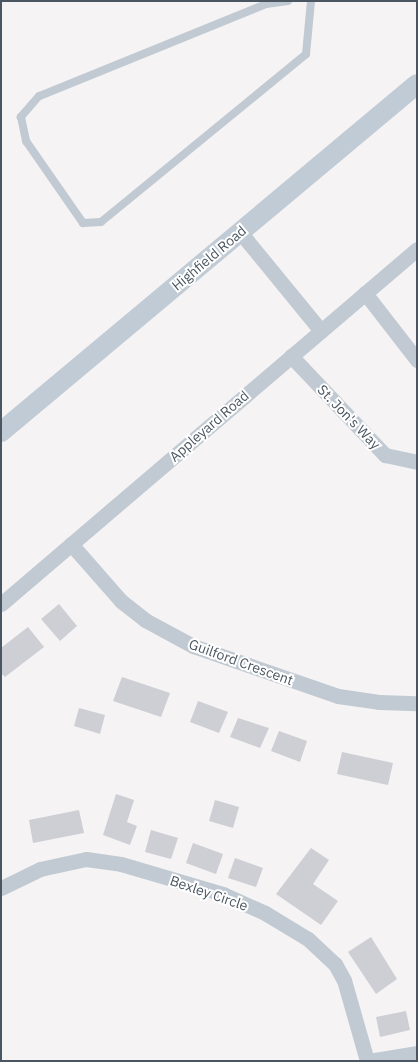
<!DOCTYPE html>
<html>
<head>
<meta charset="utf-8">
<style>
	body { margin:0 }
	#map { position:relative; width:418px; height:1062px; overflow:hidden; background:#f5f3f3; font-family:"IBM Plex Sans",sans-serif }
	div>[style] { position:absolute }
	.building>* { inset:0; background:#cdcfd5 }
	.lane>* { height:8px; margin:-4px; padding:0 4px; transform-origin:4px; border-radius:4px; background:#c1cad2 }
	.street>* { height:15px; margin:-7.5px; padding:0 7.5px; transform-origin:7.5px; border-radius:7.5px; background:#c1cad2 }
	.secondary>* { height:20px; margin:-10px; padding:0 10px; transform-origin:10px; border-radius:10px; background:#c1cbd6 }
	span { translate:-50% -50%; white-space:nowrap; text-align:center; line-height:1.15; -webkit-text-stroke:4px #fff; paint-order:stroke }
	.street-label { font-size:14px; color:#4a5661 }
	.frame { position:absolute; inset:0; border:2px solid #4a5661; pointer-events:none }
</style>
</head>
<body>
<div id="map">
	<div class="building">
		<div style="clip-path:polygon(59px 604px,77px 626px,60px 641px,41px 619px)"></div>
		<div style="clip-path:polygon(28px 627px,44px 647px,5px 677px,1px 673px,1px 648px)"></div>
		<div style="clip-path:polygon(122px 677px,170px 693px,161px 717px,113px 701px)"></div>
		<div style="clip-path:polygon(198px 701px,228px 712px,219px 733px,190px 722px)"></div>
		<div style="clip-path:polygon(79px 708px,105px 715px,100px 734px,74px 726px)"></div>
		<div style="clip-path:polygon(238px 718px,269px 728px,260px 748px,230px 737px)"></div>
		<div style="clip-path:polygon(279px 731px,307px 741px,300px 762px,271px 751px)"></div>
		<div style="clip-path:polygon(342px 752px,393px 763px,388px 785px,337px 774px)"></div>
		<div style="clip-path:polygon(116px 794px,134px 800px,127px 822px,137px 826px,130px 845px,103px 835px)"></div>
		<div style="clip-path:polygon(215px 800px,239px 807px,233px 828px,209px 821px)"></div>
		<div style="clip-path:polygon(79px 810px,84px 833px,33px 843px,29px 820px)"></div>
		<div style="clip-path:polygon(151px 830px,178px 838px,171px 859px,145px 852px)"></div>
		<div style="clip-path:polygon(193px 843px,223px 854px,216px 874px,186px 863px)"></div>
		<div style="clip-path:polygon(311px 848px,329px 860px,313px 884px,338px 901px,321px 925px,276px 894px)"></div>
		<div style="clip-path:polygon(235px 858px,263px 868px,256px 887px,228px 878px)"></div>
		<div style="clip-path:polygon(371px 937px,397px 979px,376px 994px,348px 952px)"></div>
		<div style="clip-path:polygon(406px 1011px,410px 1030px,380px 1037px,376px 1017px)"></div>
	</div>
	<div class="lane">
		<div style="left:288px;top:1px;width:22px;rotate:172deg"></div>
		<div style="left:266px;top:4px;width:245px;rotate:157.9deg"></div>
		<div style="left:39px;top:96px;width:28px;rotate:131deg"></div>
		<div style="left:21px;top:117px;width:25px;rotate:78deg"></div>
		<div style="left:26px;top:141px;width:100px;rotate:55.2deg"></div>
		<div style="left:83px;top:223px;width:18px;rotate:-3deg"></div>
		<div style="left:101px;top:222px;width:265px;rotate:-39.3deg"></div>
		<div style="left:306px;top:54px;width:53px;rotate:-84.6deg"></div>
	</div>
	<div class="street">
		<div style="left:240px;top:232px;width:128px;rotate:50.7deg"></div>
		<div style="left:365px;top:293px;width:85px;rotate:52.2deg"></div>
		<div style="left:291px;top:356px;width:137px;rotate:46.5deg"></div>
		<div style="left:385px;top:455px;width:33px;rotate:12deg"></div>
		<div style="left:71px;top:544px;width:76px;rotate:48.7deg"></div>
		<div style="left:121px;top:601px;width:31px;rotate:38deg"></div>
		<div style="left:145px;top:620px;width:55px;rotate:28.4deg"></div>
		<div style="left:193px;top:646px;width:153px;rotate:19deg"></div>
		<div style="left:338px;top:696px;width:41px;rotate:8.3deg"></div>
		<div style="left:379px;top:702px;width:38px;rotate:2deg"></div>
		<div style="left:1px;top:604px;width:547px;rotate:-40.48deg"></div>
		<div style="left:1px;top:888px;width:43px;rotate:-26deg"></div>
		<div style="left:40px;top:869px;width:47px;rotate:-12.3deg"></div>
		<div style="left:86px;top:859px;width:35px;rotate:8deg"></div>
		<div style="left:121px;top:864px;width:106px;rotate:16.4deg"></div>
		<div style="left:223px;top:894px;width:46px;rotate:24.3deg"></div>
		<div style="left:265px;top:913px;width:50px;rotate:31.2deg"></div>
		<div style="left:308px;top:939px;width:37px;rotate:43deg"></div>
		<div style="left:335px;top:964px;width:18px;rotate:61deg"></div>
		<div style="left:344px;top:980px;width:84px;rotate:74.1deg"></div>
		<div style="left:369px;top:1061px;width:49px;rotate:-9.5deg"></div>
	</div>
	<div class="secondary">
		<div style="left:1px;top:432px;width:542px;rotate:-39.91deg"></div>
	</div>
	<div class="street-label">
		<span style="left:209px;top:258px;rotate:-40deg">Highfield Road</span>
		<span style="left:349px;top:417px;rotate:46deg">St. Jon's Way</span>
		<span style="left:209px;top:426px;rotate:-41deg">Appleyard Road</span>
		<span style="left:241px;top:662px;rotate:20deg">Guilford Crescent</span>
		<span style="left:209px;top:893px;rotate:19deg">Bexley Circle</span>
	</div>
	<div class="frame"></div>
</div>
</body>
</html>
